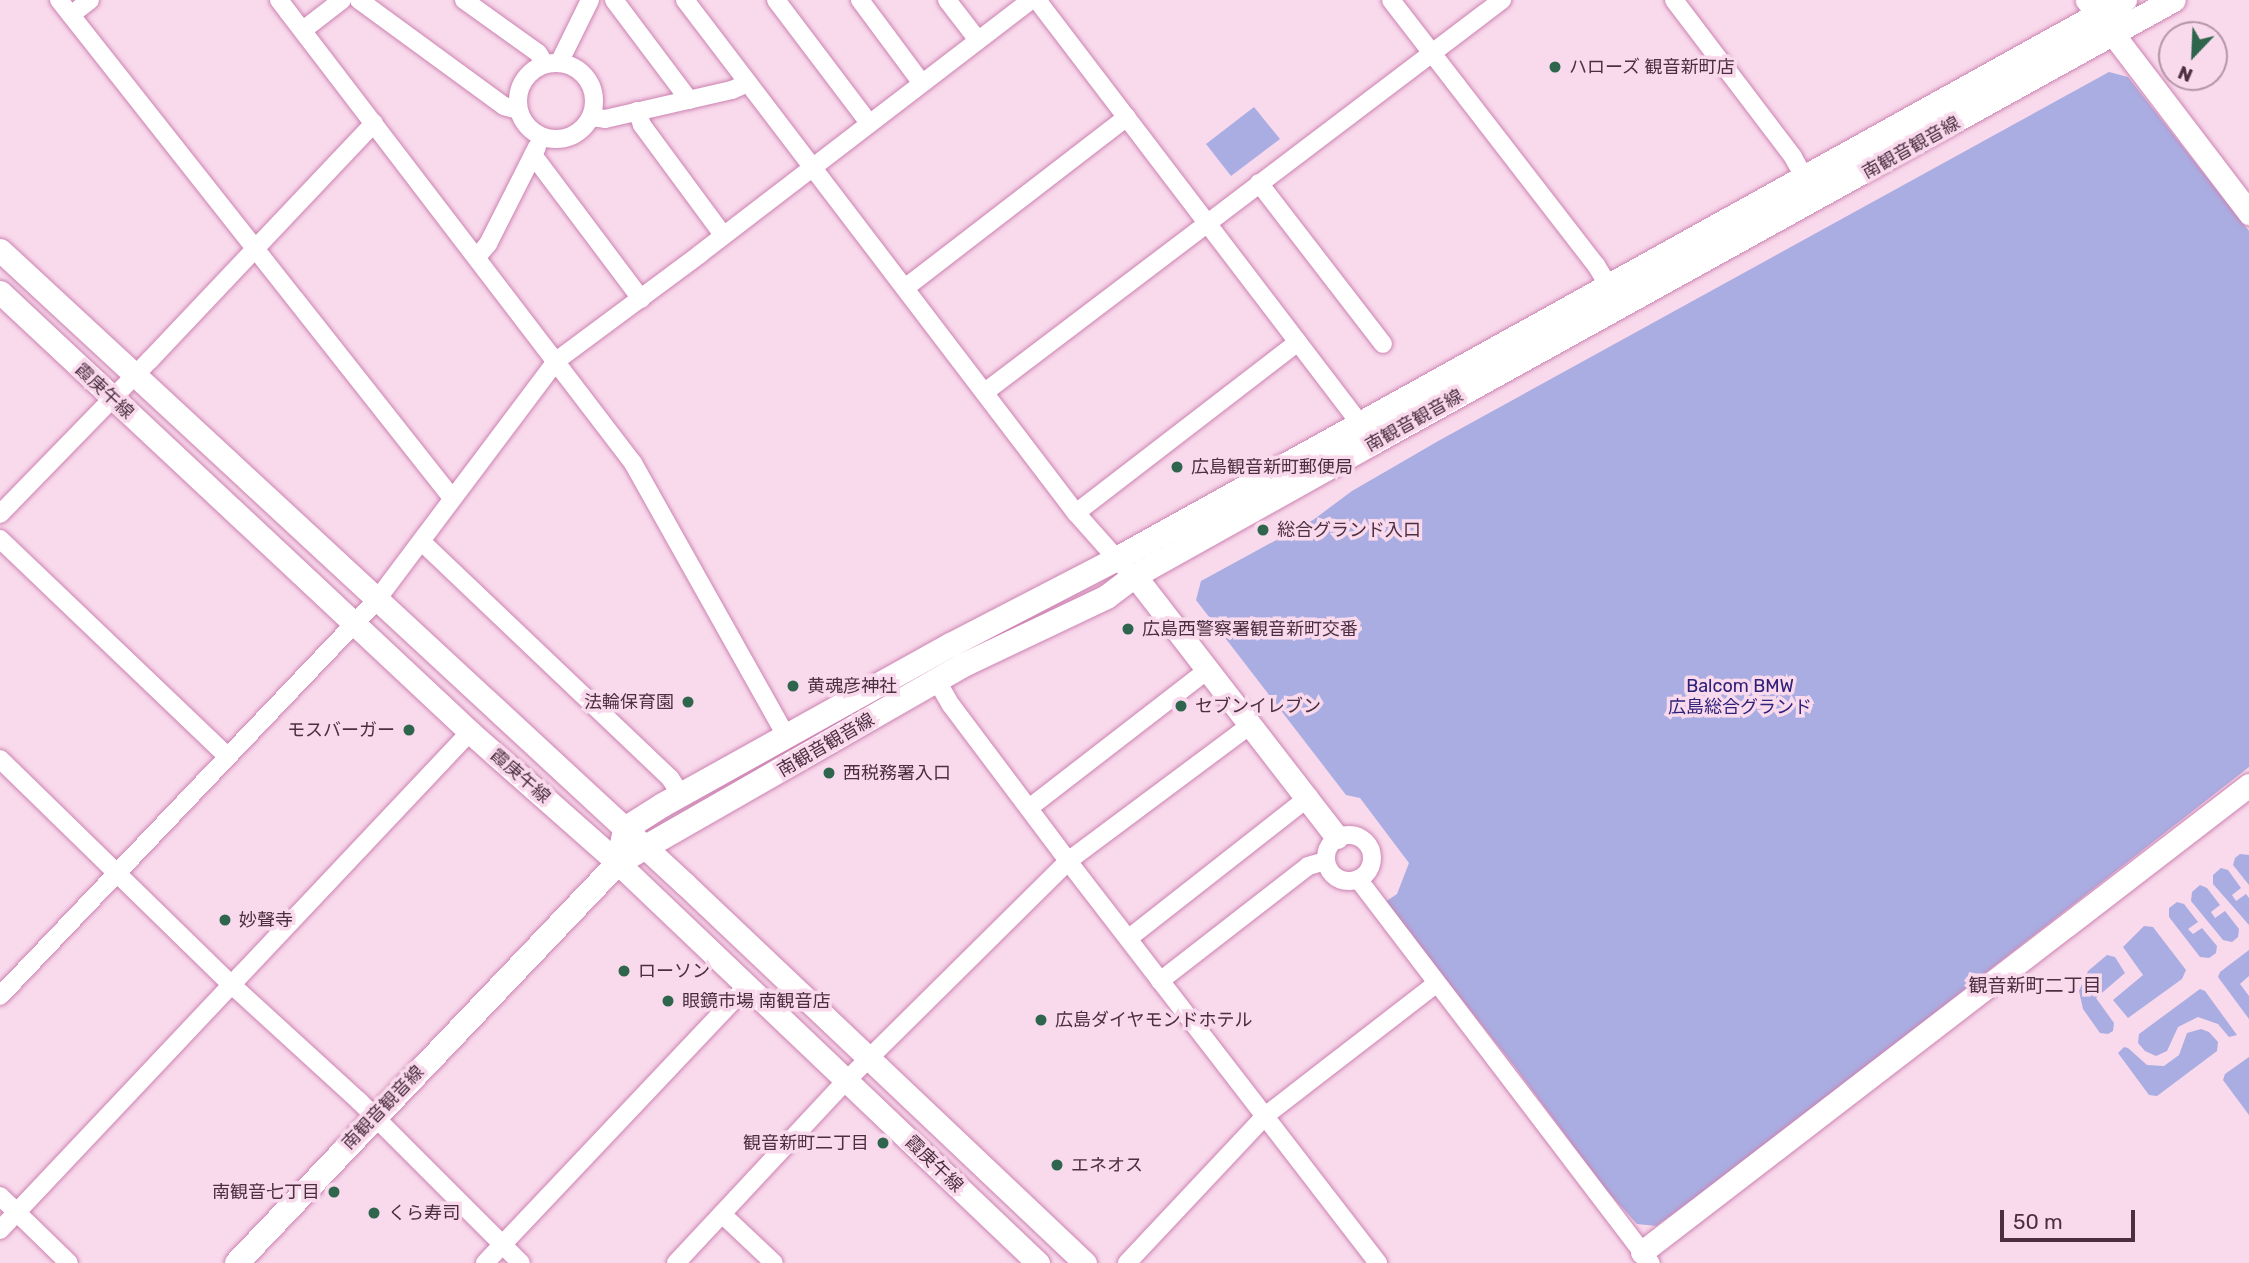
<!DOCTYPE html>
<html>
<head>
<meta charset="utf-8">
<style>
	body { margin:0 }
	#map { position:relative; width:2249px; height:1263px; overflow:hidden; background:#f9d9ec; font-family:Rubik,"Noto Sans JP",sans-serif }
	div>[style] { position:absolute }
	.green>* { inset:0; background:#aaade2 }
	.roads { filter:drop-shadow(0 0 2px #cc83b1) drop-shadow(0 0 2px #cc83b1) }
	.minor>* { height:18px; margin:-9px; padding:0 9px; transform-origin:9px; border-radius:9px; background:#fff }
	.minor>.ring { margin:-9px; padding:0; box-sizing:content-box; background:none; border:18px solid #fff; border-radius:50% }
	.tertiary>* { height:23px; margin:-11.5px; padding:0 11.5px; transform-origin:11.5px; border-radius:11.5px; background:#fff }
	.secondary>* { height:24px; margin:-12px; padding:0 12px; transform-origin:12px; border-radius:12px; background:#fff }
	.dots>* { width:19px; height:19px; translate:-50% -50%; box-sizing:border-box; border:4px solid #f9d9ec; border-radius:50% }
	span { translate:-50% -50%; white-space:nowrap; text-align:center; line-height:1.15; -webkit-text-stroke:7px #f9d9ec; paint-order:stroke }
	.poi-label { font-size:18px; color:#4c2e41 }
	.left { translate:0 -50%; text-align:left }
	.right { translate:-100% -50%; text-align:right }
	.street-label { font-size:18px; color:#4c2e41 }
	.park-label { font-size:18px; color:#2e2179 }
	.neighbourhood-label { font-size:19px; color:#4c2e41 }
	.north { position:absolute; left:2158px; top:21px; width:70px; height:70px; box-sizing:border-box; background:#f9d9ec; border:2px solid #b495a8; border-radius:50%; rotate:203deg; font-size:19px; font-weight:700; line-height:28px; text-align:center; color:#4c2e41 }
	.north::after { content:''; display:block; margin:auto; width:24px; height:32px; background:#2e654c; clip-path:polygon(50% 0,100% 100%,50% 72%,0 100%) }
	.scale { position:absolute; left:2000px; top:1210px; width:135px; height:32px; box-sizing:border-box; border:4px solid #4c2e41; border-top:0; padding-left:9px; font-size:21px; line-height:24px; white-space:nowrap; color:#4c2e41; -webkit-text-stroke:5px #f9d9ec; paint-order:stroke }
</style>
</head>
<body>
<div id="map">
	<div class="green">
		<div style="clip-path:polygon(2109px 72px,2128px 77px,2249px 231px,2249px 767px,1731px 1172px,1656px 1226px,1637px 1224px,1607px 1191px,1515px 1067px,1385px 902px,1397px 894px,1409px 863px,1360px 798px,1346px 795px,1196px 600px,1201px 581px,1313px 520px,1352px 491px,1440px 440px)"></div>
		<div style="clip-path:polygon(1254px 107px,1280px 139px,1231px 176px,1206px 144px)"></div>
		<div style="clip-path:polygon(2240px 854px,2249px 855px,2249px 885px,2233px 865px,2235px 858px)"></div>
		<div style="clip-path:polygon(2221px 868px,2228px 870px,2241px 888px,2232px 895px,2236px 901px,2246px 894px,2249px 898px,2249px 925px,2213px 884px,2213px 875px)"></div>
		<div style="clip-path:polygon(2200px 885px,2207px 888px,2220px 905px,2211px 912px,2215px 918px,2225px 911px,2239px 929px,2238px 937px,2232px 942px,2223px 940px,2191px 901px,2192px 892px)"></div>
		<div style="clip-path:polygon(2177px 902px,2184px 904px,2198px 922px,2188px 929px,2193px 934px,2202px 928px,2217px 946px,2216px 953px,2209px 958px,2200px 957px,2169px 917px,2169px 908px)"></div>
		<div style="clip-path:polygon(2144px 926px,2153px 927px,2186px 970px,2182px 979px,2128px 1018px,2113px 1000px,2143px 975px,2123px 947px)"></div>
		<div style="clip-path:polygon(2249px 950px,2249px 976px,2240px 984px,2249px 996px,2249px 1019px,2218px 977px,2220px 972px)"></div>
		<div style="clip-path:polygon(2107px 955px,2115px 957px,2125px 973px,2096px 998px,2114px 1023px,2113px 1031px,2108px 1034px,2100px 1033px,2083px 1009px,2079px 991px,2088px 971px)"></div>
		<div style="clip-path:polygon(2200px 989px,2205px 991px,2237px 1035px,2229px 1037px,2218px 1024px,2198px 1017px,2178px 1027px,2167px 1051px,2156px 1056px,2145px 1051px,2138px 1043px,2139px 1034px)"></div>
		<div style="clip-path:polygon(2201px 1029px,2209px 1032px,2218px 1042px,2217px 1051px,2157px 1096px,2149px 1095px,2118px 1053px,2124px 1047px,2128px 1048px,2147px 1065px,2164px 1066px,2179px 1055px,2187px 1033px)"></div>
		<div style="clip-path:polygon(2249px 1057px,2249px 1115px,2223px 1080px,2225px 1074px)"></div>
	</div>
	<div class="roads">
		<div class="minor">
			<div style="left:59px;top:0;width:634px;rotate:51.72deg"></div>
			<div style="left:279px;top:0;width:583px;rotate:52.6deg"></div>
			<div style="left:633px;top:463px;width:314px;rotate:60.7deg"></div>
			<div style="left:359px;top:0;width:180px;rotate:36.2deg"></div>
			<div style="left:504px;top:106px;width:15px;rotate:16deg"></div>
			<div style="left:464px;top:0;width:91px;rotate:35.6deg"></div>
			<div style="left:538px;top:53px;width:13px;rotate:58deg"></div>
			<div style="left:614px;top:0;width:125px;rotate:53.1deg"></div>
			<div style="left:685px;top:0;width:645px;rotate:52.69deg"></div>
			<div style="left:1076px;top:513px;width:72px;rotate:48.4deg"></div>
			<div style="left:776px;top:0;width:154px;rotate:52.9deg"></div>
			<div style="left:860px;top:0;width:102px;rotate:53.4deg"></div>
			<div style="left:947px;top:0;width:49px;rotate:52.4deg"></div>
			<div style="left:1037px;top:0;width:546px;rotate:52.67deg"></div>
			<div style="left:1391px;top:0;width:335px;rotate:52.3deg"></div>
			<div style="left:1596px;top:265px;width:35px;rotate:59deg"></div>
			<div style="left:1674px;top:0;width:197px;rotate:52.8deg"></div>
			<div style="left:1793px;top:157px;width:35px;rotate:61deg"></div>
			<div style="left:71px;top:15px;width:24px;rotate:-38deg"></div>
			<div style="left:303px;top:30px;width:49px;rotate:-37.6deg"></div>
			<div class="ring" style="left:518px;top:63px;width:58px;height:58px"></div>
			<div style="left:559px;top:63px;width:70px;rotate:-63.8deg"></div>
			<div style="left:637px;top:111px;width:15px;rotate:70deg"></div>
			<div style="left:642px;top:125px;width:137px;rotate:53.6deg"></div>
			<div style="left:591px;top:117px;width:14px;rotate:8deg"></div>
			<div style="left:605px;top:119px;width:130px;rotate:-12.9deg"></div>
			<div style="left:732px;top:90px;width:17px;rotate:-24deg"></div>
			<div style="left:533px;top:155px;width:180px;rotate:53.1deg"></div>
			<div style="left:1259px;top:183px;width:203px;rotate:52.4deg"></div>
			<div style="left:477px;top:257px;width:17px;rotate:-50deg"></div>
			<div style="left:488px;top:244px;width:109px;rotate:-63.2deg"></div>
			<div style="left:905px;top:288px;width:280px;rotate:-37.6deg"></div>
			<div style="left:985px;top:392px;width:649px;rotate:-37.17deg"></div>
			<div style="left:1076px;top:513px;width:280px;rotate:-37.6deg"></div>
			<div style="left:0;top:514px;width:215px;rotate:-45.8deg"></div>
			<div style="left:150px;top:360px;width:326px;rotate:-46.6deg"></div>
			<div style="left:0;top:539px;width:315px;rotate:43.7deg"></div>
			<div style="left:422px;top:542px;width:342px;rotate:43.6deg"></div>
			<div style="left:670px;top:778px;width:20px;rotate:57deg"></div>
			<div style="left:937px;top:681px;width:28px;rotate:60deg"></div>
			<div style="left:951px;top:705px;width:195px;rotate:53.1deg"></div>
			<div style="left:1068px;top:861px;width:508px;rotate:52.36deg"></div>
			<div style="left:0;top:759px;width:325px;rotate:44.3deg"></div>
			<div style="left:233px;top:986px;width:171px;rotate:42.4deg"></div>
			<div style="left:359px;top:1101px;width:229px;rotate:45deg"></div>
			<div style="left:1029px;top:808px;width:227px;rotate:-37.7deg"></div>
			<div class="ring" style="left:1326px;top:835px;width:28px;height:28px"></div>
			<div style="left:1358px;top:879px;width:483px;rotate:52.7deg"></div>
			<div style="left:1129px;top:938px;width:229px;rotate:-38.1deg"></div>
			<div style="left:1160px;top:981px;width:187px;rotate:-37.8deg"></div>
			<div style="left:1308px;top:866px;width:18px;rotate:-16deg"></div>
			<div style="left:0;top:996px;width:545px;rotate:-46.41deg"></div>
			<div style="left:376px;top:601px;width:300px;rotate:-53.1deg"></div>
			<div style="left:556px;top:361px;width:179px;rotate:-36.6deg"></div>
			<div style="left:700px;top:254px;width:417px;rotate:-37.5deg"></div>
			<div style="left:0;top:1196px;width:96px;rotate:44.2deg"></div>
			<div style="left:722px;top:1214px;width:71px;rotate:43.3deg"></div>
			<div style="left:0;top:1230px;width:685px;rotate:-46.66deg"></div>
			<div style="left:485px;top:1263px;width:383px;rotate:-46.6deg"></div>
			<div style="left:676px;top:1263px;width:249px;rotate:-47deg"></div>
			<div style="left:846px;top:1081px;width:313px;rotate:-44.7deg"></div>
			<div style="left:1068px;top:861px;width:229px;rotate:-36.7deg"></div>
			<div style="left:1127px;top:1263px;width:202px;rotate:-46.8deg"></div>
			<div style="left:1265px;top:1116px;width:216px;rotate:-37.7deg"></div>
		</div>
		<div class="tertiary">
			<div style="left:2087px;top:0;width:268px;rotate:52.7deg"></div>
			<div style="left:0;top:250px;width:933px;rotate:42.79deg"></div>
			<div style="left:685px;top:884px;width:551px;rotate:43.46deg"></div>
			<div style="left:0;top:292px;width:644px;rotate:43.11deg"></div>
			<div style="left:470px;top:732px;width:198px;rotate:41.5deg"></div>
			<div style="left:618px;top:863px;width:580px;rotate:43.6deg"></div>
			<div style="left:1135px;top:576px;width:330px;rotate:52.3deg"></div>
			<div style="left:1642px;top:1252px;width:766px;rotate:-37.57deg"></div>
		</div>
		<div class="secondary">
			<div style="left:618px;top:863px;width:35px;rotate:-78deg"></div>
			<div style="left:625px;top:829px;width:45px;rotate:-32.3deg"></div>
			<div style="left:663px;top:805px;width:329px;rotate:-29.1deg"></div>
			<div style="left:951px;top:645px;width:185px;rotate:-27.4deg"></div>
			<div style="left:1115px;top:560px;width:1155px;rotate:-29.01deg"></div>
			<div style="left:237px;top:1263px;width:552px;rotate:-46.39deg"></div>
			<div style="left:618px;top:863px;width:399px;rotate:-29.8deg"></div>
			<div style="left:964px;top:665px;width:158px;rotate:-25.4deg"></div>
			<div style="left:1107px;top:597px;width:35px;rotate:-37deg"></div>
			<div style="left:1135px;top:576px;width:273px;rotate:-29.2deg"></div>
			<div style="left:1373px;top:443px;width:915px;rotate:-28.95deg"></div>
		</div>
	</div>
	<div class="dots">
		<div style="left:1555px;top:67px;background:#2e654c"></div>
		<div style="left:1177px;top:467px;background:#2e654c"></div>
		<div style="left:1263px;top:530px;background:#2e654c"></div>
		<div style="left:1128px;top:629px;background:#2e654c"></div>
		<div style="left:793px;top:686px;background:#2e654c"></div>
		<div style="left:688px;top:702px;background:#2e654c"></div>
		<div style="left:1181px;top:706px;background:#2e654c"></div>
		<div style="left:409px;top:730px;background:#2e654c"></div>
		<div style="left:829px;top:773px;background:#2e654c"></div>
		<div style="left:225px;top:920px;background:#2e654c"></div>
		<div style="left:624px;top:971px;background:#2e654c"></div>
		<div style="left:668px;top:1001px;background:#2e654c"></div>
		<div style="left:1041px;top:1020px;background:#2e654c"></div>
		<div style="left:883px;top:1143px;background:#2e654c"></div>
		<div style="left:1057px;top:1165px;background:#2e654c"></div>
		<div style="left:334px;top:1192px;background:#2e654c"></div>
		<div style="left:374px;top:1213px;background:#2e654c"></div>
	</div>
	<div class="poi-label">
		<span class="left" style="left:1569px;top:67px">ハローズ 観音新町店</span>
		<span class="left" style="left:1191px;top:467px">広島観音新町郵便局</span>
		<span class="left" style="left:1277px;top:530px">総合グランド入口</span>
		<span class="left" style="left:1142px;top:629px">広島西警察署観音新町交番</span>
		<span class="left" style="left:807px;top:686px">黄魂彦神社</span>
		<span class="right" style="left:674px;top:702px">法輪保育園</span>
		<span class="left" style="left:1195px;top:706px">セブンイレブン</span>
		<span class="right" style="left:395px;top:730px">モスバーガー</span>
		<span class="left" style="left:843px;top:773px">西税務署入口</span>
		<span class="left" style="left:239px;top:920px">妙聲寺</span>
		<span class="left" style="left:638px;top:971px">ローソン</span>
		<span class="left" style="left:682px;top:1001px">眼鏡市場 南観音店</span>
		<span class="left" style="left:1055px;top:1020px">広島ダイヤモンドホテル</span>
		<span class="right" style="left:869px;top:1143px">観音新町二丁目</span>
		<span class="left" style="left:1071px;top:1165px">エネオス</span>
		<span class="right" style="left:320px;top:1192px">南観音七丁目</span>
		<span class="left" style="left:388px;top:1213px">くら寿司</span>
	</div>
	<div class="street-label">
		<span style="left:1911px;top:148px;rotate:-29deg">南観音観音線</span>
		<span style="left:104px;top:391px;rotate:43deg">霞庚午線</span>
		<span style="left:1414px;top:421px;rotate:-29deg">南観音観音線</span>
		<span style="left:826px;top:745px;rotate:-30deg">南観音観音線</span>
		<span style="left:520px;top:776px;rotate:41deg">霞庚午線</span>
		<span style="left:383px;top:1108px;rotate:-46deg">南観音観音線</span>
		<span style="left:934px;top:1164px;rotate:44deg">霞庚午線</span>
	</div>
	<div class="park-label">
		<span style="left:1740px;top:697px">Balcom BMW<br>広島総合グランド</span>
	</div>
	<div class="neighbourhood-label">
		<span style="left:2035px;top:986px">観音新町二丁目</span>
	</div>
	<div class="north">N</div>
	<div class="scale">50 m</div>
</div>
</body>
</html>
